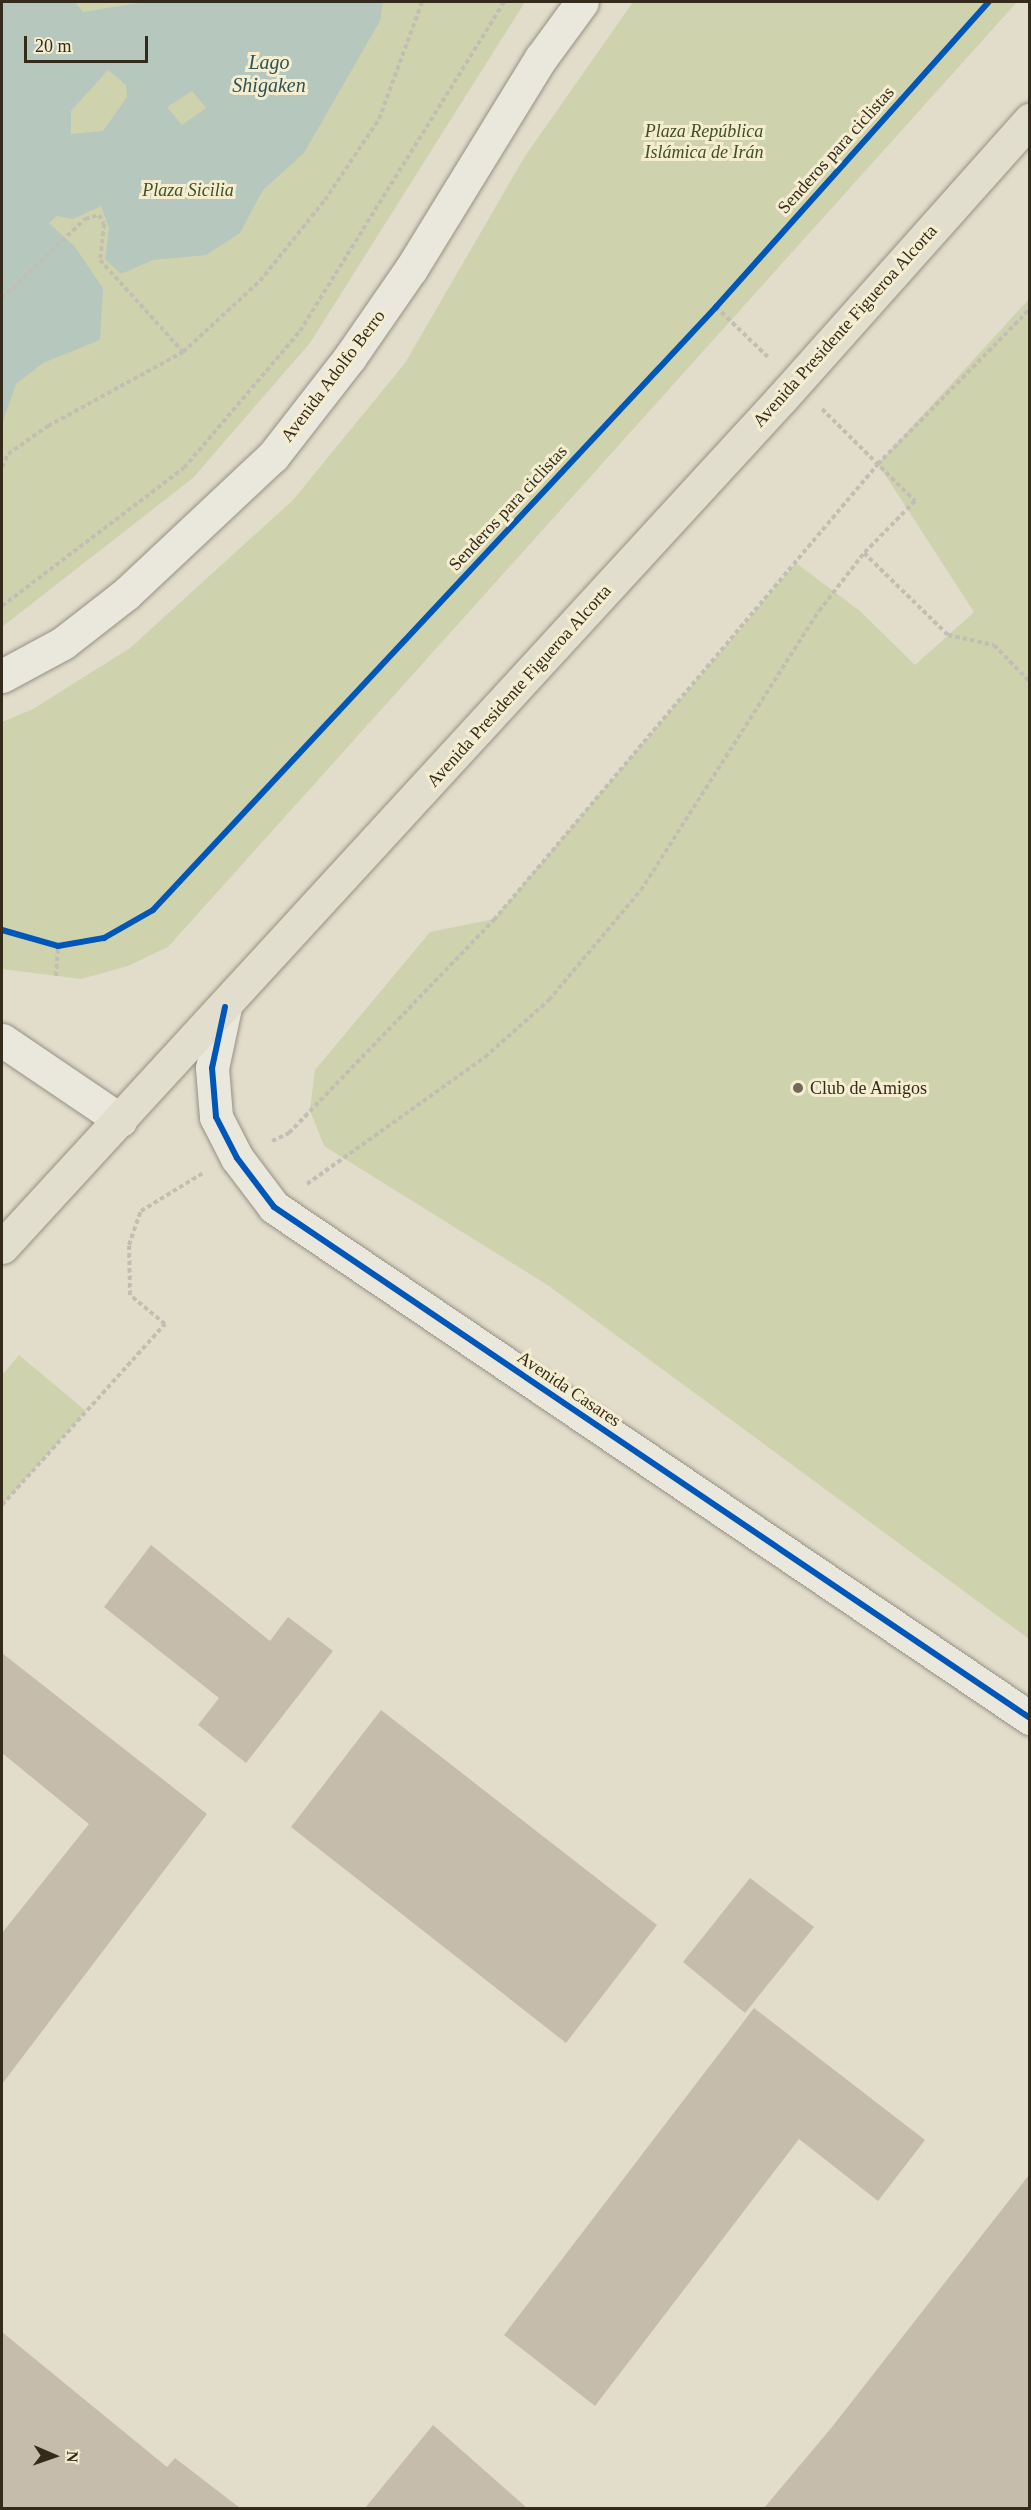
<!DOCTYPE html>
<html>
<head>
<meta charset="utf-8">
<style>
	body { margin:0 }
	#map { position:relative; width:1031px; height:2510px; overflow:hidden; background:#e2ddcb; font-family:Georgia,serif }
	div>[style] { position:absolute }
	.green>* { inset:0; background:#cfd3ad }
	.water>* { inset:0; background:#b6c7be }
	.building>* { inset:0; background:#c6bcac }
	.path>* { height:4px; margin-top:-2px; transform-origin:0; background:repeating-linear-gradient(90deg,#c3beb3 0 4.5px,transparent 0 7.5px) }
	.roads { filter:drop-shadow(0 0 2px #969184) drop-shadow(0 0 2px #969184) }
	.secondary>* { height:33px; margin:-16.5px; padding:0 16.5px; transform-origin:16.5px; border-radius:16.5px; background:#eae7dc }
	.primary>* { height:33px; margin:-16.5px; padding:0 16.5px; transform-origin:16.5px; border-radius:16.5px; background:#e2dece }
	.cycleway>* { height:6px; margin:-3px; padding:0 3px; transform-origin:3px; border-radius:3px; background:#0057b8 }
	.dots>* { width:16px; height:16px; translate:-50% -50%; box-sizing:border-box; border:3px solid #f4edd0; border-radius:50% }
	span { translate:-50% -50%; white-space:nowrap; text-align:center; line-height:1.15; -webkit-text-stroke:6px #f4edd0; paint-order:stroke }
	.park-label { font-size:18px; color:#415124; font-style:italic }
	.street-label { font-size:18px; color:#352b1d }
	.poi-label { font-size:18px; color:#352b1d }
	.left { translate:0 -50%; text-align:left }
	.water-label { font-size:20px; color:#2d5354; font-style:italic }
	.frame { position:absolute; inset:0; border:3px solid #352b1d; pointer-events:none }
	.north { position:absolute; left:24px; top:2426px; width:60px; height:60px; -webkit-text-stroke:4px #f4edd0; paint-order:stroke; rotate:92deg; font-size:16px; font-weight:700; line-height:24px; text-align:center; color:#352b1d }
	.north::after { content:''; display:block; margin:auto; width:21px; height:27px; background:#352b1d; clip-path:polygon(50% 0,100% 100%,50% 72%,0 100%) }
	.scale { position:absolute; left:24px; top:36px; width:124px; height:27px; box-sizing:border-box; border:3px solid #352b1d; border-top:0; padding-left:8px; font-size:18px; line-height:21px; white-space:nowrap; color:#352b1d; -webkit-text-stroke:4px #f4edd0; paint-order:stroke }
</style>
</head>
<body>
<div id="map">
	<div class="green">
		<div style="clip-path:polygon(2px 2px,525px 2px,310px 343px,193px 478px,2px 627px)"></div>
		<div style="clip-path:polygon(633px 2px,1017px 2px,168px 947px,128px 966px,81px 979px,2px 969px,2px 722px,33px 709px,130px 648px,293px 500px,405px 363px,525px 156px)"></div>
		<div style="clip-path:polygon(1029px 299px,1029px 1639px,549px 1286px,324px 1146px,310px 1110px,315px 1070px,430px 932px,494px 919px,796px 563px,860px 611px,915px 665px,974px 612px,878px 464px)"></div>
		<div style="clip-path:polygon(19px 1355px,86px 1411px,2px 1505px,2px 1375px)"></div>
	</div>
	<div class="water">
		<div style="clip-path:polygon(evenodd,2px 2px,75px 2px,83px 12px,144px 2px,383px 2px,380px 21px,304px 153px,263px 190px,240px 233px,206px 255px,153px 260px,121px 274px,105px 259px,109px 228px,101px 206px,73px 219px,57px 216px,49px 223px,75px 247px,103px 288px,100px 340px,43px 363px,16px 384px,2px 424px,2px 2px,108px 70px,126px 85px,127px 97px,103px 131px,71px 134px,71px 111px,108px 70px,2px 2px,192px 91px,206px 108px,182px 125px,167px 107px,192px 91px)"></div>
	</div>
	<div class="building">
		<div style="clip-path:polygon(151px 1545px,270px 1641px,288px 1617px,333px 1651px,246px 1763px,198px 1725px,219px 1698px,104px 1607px)"></div>
		<div style="clip-path:polygon(2px 1653px,207px 1814px,2px 2084px,2px 1933px,89px 1824px,2px 1753px)"></div>
		<div style="clip-path:polygon(381px 1710px,657px 1925px,566px 2043px,291px 1827px)"></div>
		<div style="clip-path:polygon(750px 1878px,814px 1927px,745px 2013px,683px 1962px)"></div>
		<div style="clip-path:polygon(754px 2008px,925px 2140px,878px 2201px,799px 2139px,595px 2406px,504px 2335px)"></div>
		<div style="clip-path:polygon(1029px 2175px,1029px 2508px,764px 2508px,832px 2427px)"></div>
		<div style="clip-path:polygon(2px 2332px,167px 2467px,175px 2458px,240px 2508px,2px 2508px)"></div>
		<div style="clip-path:polygon(433px 2425px,527px 2508px,365px 2508px)"></div>
	</div>
	<div class="path">
		<div style="left:2px;top:298px;width:115px;rotate:-43.6deg"></div>
		<div style="left:85px;top:219px;width:15px;rotate:-16deg"></div>
		<div style="left:99px;top:215px;width:10px;rotate:61deg"></div>
		<div style="left:104px;top:224px;width:36px;rotate:96deg"></div>
		<div style="left:100px;top:260px;width:124px;rotate:47.9deg"></div>
		<div style="left:716px;top:307px;width:74px;rotate:43.9deg"></div>
		<div style="left:822px;top:409px;width:131px;rotate:44.7deg"></div>
		<div style="left:915px;top:501px;width:73px;rotate:134.4deg"></div>
		<div style="left:864px;top:553px;width:117px;rotate:44.3deg"></div>
		<div style="left:948px;top:635px;width:47px;rotate:12.3deg"></div>
		<div style="left:994px;top:645px;width:52px;rotate:45.8deg"></div>
		<div style="left:2px;top:467px;width:14px;rotate:-65deg"></div>
		<div style="left:8px;top:454px;width:49px;rotate:-35deg"></div>
		<div style="left:48px;top:426px;width:154px;rotate:-28.7deg"></div>
		<div style="left:183px;top:352px;width:105px;rotate:-42.7deg"></div>
		<div style="left:260px;top:281px;width:104px;rotate:-51.3deg"></div>
		<div style="left:325px;top:200px;width:97px;rotate:-56.3deg"></div>
		<div style="left:379px;top:119px;width:125px;rotate:-69.8deg"></div>
		<div style="left:2px;top:606px;width:228px;rotate:-37.2deg"></div>
		<div style="left:184px;top:468px;width:180px;rotate:-49.7deg"></div>
		<div style="left:300px;top:331px;width:387px;rotate:-58.2deg"></div>
		<div style="left:56px;top:976px;width:30px;rotate:-86deg"></div>
		<div style="left:272px;top:1141px;width:19px;rotate:-25deg"></div>
		<div style="left:289px;top:1133px;width:296px;rotate:-46.1deg"></div>
		<div style="left:494px;top:920px;width:596px;rotate:-49.9deg"></div>
		<div style="left:878px;top:464px;width:217px;rotate:-45.6deg"></div>
		<div style="left:307px;top:1184px;width:219px;rotate:-35.5deg"></div>
		<div style="left:485px;top:1057px;width:86px;rotate:-41.7deg"></div>
		<div style="left:549px;top:1000px;width:143px;rotate:-50.1deg"></div>
		<div style="left:641px;top:890px;width:331px;rotate:-57.5deg"></div>
		<div style="left:819px;top:611px;width:73px;rotate:-52.2deg"></div>
		<div style="left:2px;top:1505px;width:244px;rotate:-48deg"></div>
		<div style="left:165px;top:1324px;width:45px;rotate:-140.4deg"></div>
		<div style="left:130px;top:1295px;width:50px;rotate:-91.1deg"></div>
		<div style="left:129px;top:1245px;width:36px;rotate:-71deg"></div>
		<div style="left:141px;top:1211px;width:73px;rotate:-31.5deg"></div>
	</div>
	<div class="roads">
		<div class="secondary">
			<div style="left:2px;top:676px;width:69px;rotate:-28.4deg"></div>
			<div style="left:63px;top:643px;width:81px;rotate:-38deg"></div>
			<div style="left:127px;top:593px;width:200px;rotate:-43.2deg"></div>
			<div style="left:273px;top:456px;width:125px;rotate:-52.1deg"></div>
			<div style="left:350px;top:357px;width:107px;rotate:-55.3deg"></div>
			<div style="left:411px;top:269px;width:248px;rotate:-58.4deg"></div>
			<div style="left:541px;top:58px;width:69px;rotate:-53.8deg"></div>
			<div style="left:225px;top:1007px;width:62px;rotate:102deg"></div>
			<div style="left:212px;top:1068px;width:49px;rotate:85.3deg"></div>
			<div style="left:216px;top:1117px;width:46px;rotate:62.9deg"></div>
			<div style="left:237px;top:1158px;width:61px;rotate:52.9deg"></div>
			<div style="left:274px;top:1207px;width:913px;rotate:34.06deg"></div>
			<div style="left:2px;top:1040px;width:143px;rotate:34.1deg"></div>
		</div>
		<div class="primary">
			<div style="left:2px;top:1247px;width:1153px;rotate:-47.43deg"></div>
			<div style="left:782px;top:398px;width:373px;rotate:-48.3deg"></div>
		</div>
	</div>
	<div class="cycleway">
		<div style="left:2px;top:930px;width:58px;rotate:15.9deg"></div>
		<div style="left:58px;top:946px;width:47px;rotate:-9.9deg"></div>
		<div style="left:104px;top:938px;width:56px;rotate:-29.7deg"></div>
		<div style="left:153px;top:910px;width:825px;rotate:-46.96deg"></div>
		<div style="left:716px;top:307px;width:409px;rotate:-48.2deg"></div>
		<div style="left:225px;top:1007px;width:62px;rotate:102deg"></div>
		<div style="left:212px;top:1068px;width:49px;rotate:85.3deg"></div>
		<div style="left:216px;top:1117px;width:46px;rotate:62.9deg"></div>
		<div style="left:237px;top:1158px;width:61px;rotate:52.9deg"></div>
		<div style="left:274px;top:1207px;width:913px;rotate:34.06deg"></div>
	</div>
	<div class="dots">
		<div style="left:798px;top:1088px;background:#72695a"></div>
	</div>
	<div class="park-label">
		<span style="left:704px;top:142px">Plaza República<br>Islámica de Irán</span>
		<span style="left:188px;top:190px">Plaza Sicilia</span>
	</div>
	<div class="street-label">
		<span style="left:836px;top:150px;rotate:-48deg">Senderos para ciclistas</span>
		<span style="left:845px;top:326px;rotate:-48deg">Avenida Presidente Figueroa Alcorta</span>
		<span style="left:333px;top:376px;rotate:-53deg">Avenida Adolfo Berro</span>
		<span style="left:508px;top:508px;rotate:-47deg">Senderos para ciclistas</span>
		<span style="left:519px;top:686px;rotate:-48deg">Avenida Presidente Figueroa Alcorta</span>
		<span style="left:569px;top:1389px;rotate:34deg">Avenida Casares</span>
	</div>
	<div class="poi-label">
		<span class="left" style="left:810px;top:1088px">Club de Amigos</span>
	</div>
	<div class="water-label">
		<span style="left:269px;top:74px">Lago<br>Shigaken</span>
	</div>
	<div class="frame"></div>
	<div class="north">N</div>
	<div class="scale">20 m</div>
</div>
</body>
</html>
